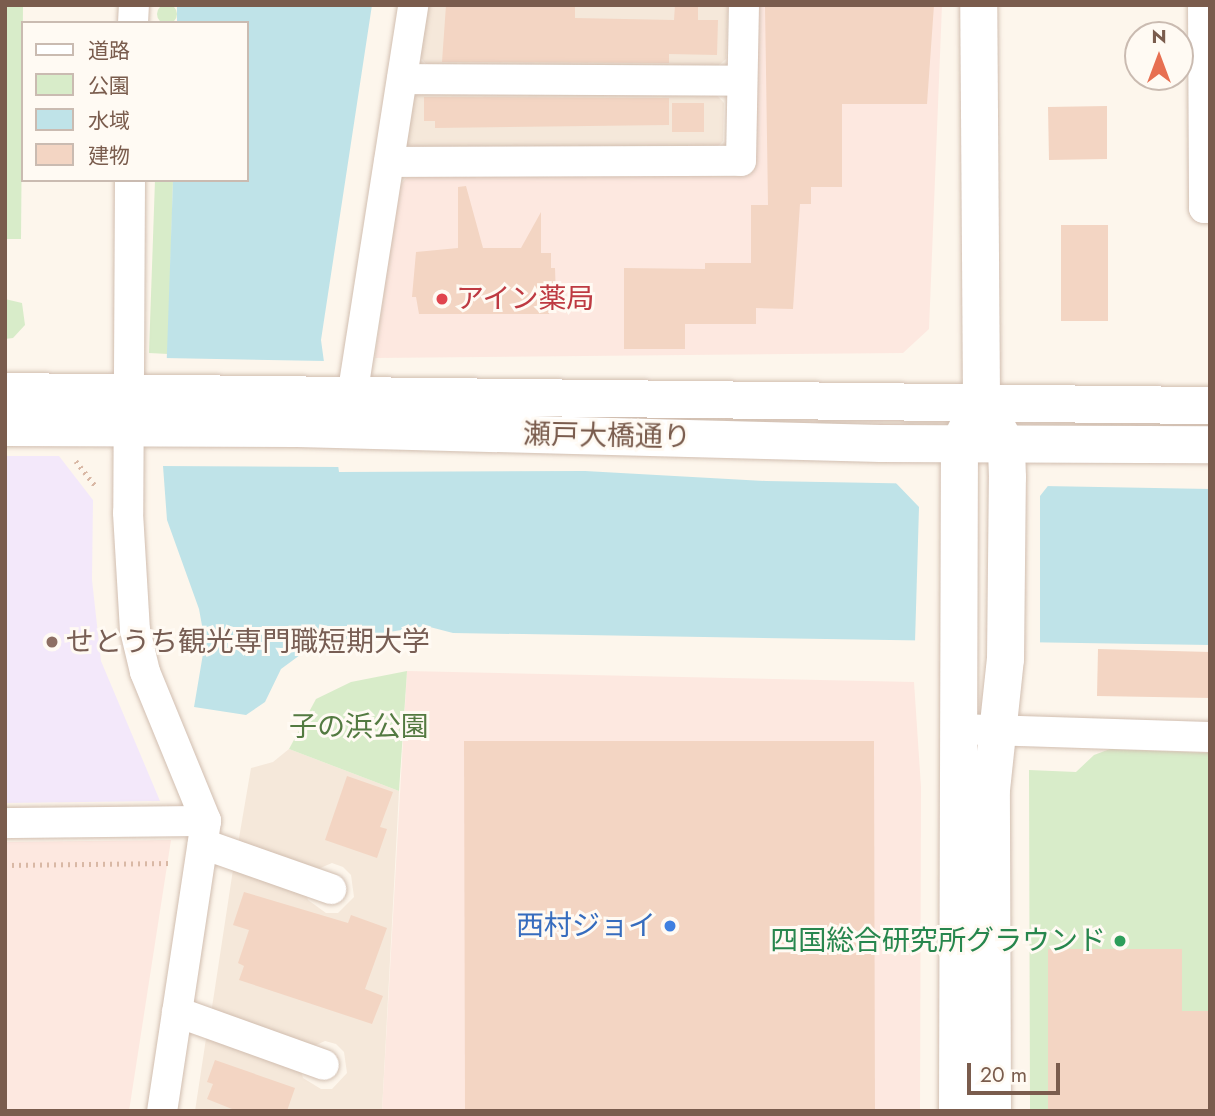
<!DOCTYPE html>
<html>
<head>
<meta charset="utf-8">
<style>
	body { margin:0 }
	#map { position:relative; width:1215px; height:1116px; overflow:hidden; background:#fdf6ec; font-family:Jost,"Noto Sans JP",sans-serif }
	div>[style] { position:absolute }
	.residential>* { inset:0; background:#f5e8da }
	.commercial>* { inset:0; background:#fde8e0 }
	.education>* { inset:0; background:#f3e8fa }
	.green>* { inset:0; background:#d8ecc9 }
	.round { border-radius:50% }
	.water>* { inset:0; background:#bfe3e8 }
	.pier>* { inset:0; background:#fdf6ec }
	.building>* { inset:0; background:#f3d5c3 }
	.path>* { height:4.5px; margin-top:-2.25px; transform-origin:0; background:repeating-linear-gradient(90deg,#d9b8a5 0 2px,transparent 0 7px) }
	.roads { filter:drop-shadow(0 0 2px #d1beb0) drop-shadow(0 0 2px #d1beb0) }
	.minor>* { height:30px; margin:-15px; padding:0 15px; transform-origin:15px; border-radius:15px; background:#fff }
	.tertiary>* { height:37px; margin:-18.5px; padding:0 18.5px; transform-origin:18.5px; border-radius:18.5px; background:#fff }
	.dots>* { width:19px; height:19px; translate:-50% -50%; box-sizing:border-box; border:4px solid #fffaf3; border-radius:50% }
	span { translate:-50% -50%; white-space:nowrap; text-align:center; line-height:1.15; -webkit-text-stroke:6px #fffaf3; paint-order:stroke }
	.health-label { font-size:28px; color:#be3a42 }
	.left { translate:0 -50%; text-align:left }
	.street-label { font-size:28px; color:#7a5c4d }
	.education-label { font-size:28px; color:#785e54 }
	.park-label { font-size:28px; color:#537a41 }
	.shop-label { font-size:28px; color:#366cbe }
	.right { translate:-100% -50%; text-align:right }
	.leisure-label { font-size:28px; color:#27864d }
	.frame { position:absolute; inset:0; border:7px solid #7a5c4d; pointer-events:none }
	.legend { position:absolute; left:21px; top:21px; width:228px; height:161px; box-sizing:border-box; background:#fffaf3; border:2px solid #cabbb1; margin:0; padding:9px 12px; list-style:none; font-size:21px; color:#7a5c4d }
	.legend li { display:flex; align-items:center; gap:14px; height:35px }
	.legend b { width:35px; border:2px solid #cabbb1 }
	.north { position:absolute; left:1124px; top:21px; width:70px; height:70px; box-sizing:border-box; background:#fffaf3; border:2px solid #cabbb1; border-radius:50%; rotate:0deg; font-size:19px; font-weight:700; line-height:28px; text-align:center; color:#7a5c4d }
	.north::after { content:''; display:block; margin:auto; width:24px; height:32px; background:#e76f51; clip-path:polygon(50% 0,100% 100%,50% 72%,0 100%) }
	.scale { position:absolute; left:967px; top:1063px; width:93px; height:32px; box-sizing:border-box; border:4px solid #7a5c4d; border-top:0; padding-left:9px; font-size:21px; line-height:24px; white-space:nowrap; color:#7a5c4d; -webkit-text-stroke:5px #fffaf3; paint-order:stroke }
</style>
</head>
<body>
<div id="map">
	<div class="residential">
		<div style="clip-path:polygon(428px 5px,728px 5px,726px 59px,713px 70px,428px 66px,420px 57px)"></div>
		<div style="clip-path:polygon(422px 90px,713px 91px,724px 103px,723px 141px,714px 151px,414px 151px,406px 144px,414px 97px)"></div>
		<div style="clip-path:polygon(289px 749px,399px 791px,382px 1111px,195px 1111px,207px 1032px,300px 1067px,303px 1078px,321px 1089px,332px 1089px,347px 1073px,344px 1052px,336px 1044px,325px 1041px,305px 1050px,211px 1014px,234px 863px,305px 889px,308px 900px,326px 913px,338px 913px,354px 897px,351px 875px,343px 867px,332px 863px,311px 872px,238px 844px,251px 768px,273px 762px)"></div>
	</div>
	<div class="commercial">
		<div style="clip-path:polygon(754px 5px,942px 5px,929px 329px,903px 353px,375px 358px,398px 187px,409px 175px,751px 174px)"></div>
		<div style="clip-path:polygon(407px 671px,914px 682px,921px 787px,920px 1111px,382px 1111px)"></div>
		<div style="clip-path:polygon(171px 840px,129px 1111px,5px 1111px,5px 842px)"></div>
	</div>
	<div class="education">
		<div style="clip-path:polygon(5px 456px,59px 456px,93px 500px,92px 580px,101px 661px,160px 801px,5px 803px)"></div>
	</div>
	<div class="green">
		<div class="round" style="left:157px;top:4px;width:20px;height:20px"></div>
		<div style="clip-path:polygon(5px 5px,23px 5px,21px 239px,5px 239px)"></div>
		<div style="clip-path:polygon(155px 180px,173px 180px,168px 354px,149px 353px)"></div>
		<div style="clip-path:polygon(5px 299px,22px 303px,25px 325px,13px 338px,5px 339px)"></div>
		<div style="clip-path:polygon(407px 671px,399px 791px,289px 749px,316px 699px,351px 682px)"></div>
		<div style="clip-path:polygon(1110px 749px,1210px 753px,1210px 1111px,1030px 1111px,1029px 770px,1076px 772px,1094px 755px)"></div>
	</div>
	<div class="water">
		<div style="clip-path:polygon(177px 5px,372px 5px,321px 340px,339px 472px,585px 471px,766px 481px,1210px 489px,1210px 645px,453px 633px,426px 626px,315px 644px,281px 669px,265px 702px,246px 715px,194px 707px,205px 642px,199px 609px,167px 520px,163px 466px,173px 180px,247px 180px,247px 23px,177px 23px)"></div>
	</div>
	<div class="pier">
		<div style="clip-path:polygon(164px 358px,325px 361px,340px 467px,161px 466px)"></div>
		<div style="clip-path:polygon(893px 480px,1051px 482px,1040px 496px,1040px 644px,915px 642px,919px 507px)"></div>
	</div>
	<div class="building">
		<div style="clip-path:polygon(446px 5px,575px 5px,575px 18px,674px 20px,675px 5px,698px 5px,698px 20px,718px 20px,717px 55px,669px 54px,669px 63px,442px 62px)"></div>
		<div style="clip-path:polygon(765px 5px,934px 5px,927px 104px,842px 104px,842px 187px,811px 187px,811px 204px,800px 204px,793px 309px,756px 308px,756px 324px,685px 324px,685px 349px,624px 349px,624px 268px,705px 269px,705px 263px,751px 263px,751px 205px,768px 205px)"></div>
		<div style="clip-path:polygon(424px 97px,669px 98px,669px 125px,435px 128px,435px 121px,424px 121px)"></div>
		<div style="clip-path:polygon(672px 103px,704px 103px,704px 132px,672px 132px)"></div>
		<div style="clip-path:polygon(1107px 106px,1107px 159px,1049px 160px,1048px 107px)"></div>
		<div style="clip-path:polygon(466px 186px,483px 248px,521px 248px,541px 212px,541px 253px,551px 253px,551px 268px,555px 268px,556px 297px,551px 297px,549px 314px,419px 314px,416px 297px,412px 297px,416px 252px,458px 248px,458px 187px)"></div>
		<div style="clip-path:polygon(1061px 225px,1108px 225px,1108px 321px,1061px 321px)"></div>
		<div style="clip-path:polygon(1098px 649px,1210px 652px,1210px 698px,1097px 696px)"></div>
		<div style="clip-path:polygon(464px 741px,874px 741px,875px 1111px,465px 1111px)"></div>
		<div style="clip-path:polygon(347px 776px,393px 792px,380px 827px,387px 829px,377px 858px,325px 840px)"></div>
		<div style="clip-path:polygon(244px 892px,348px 923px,351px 915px,387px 928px,365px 989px,383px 996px,372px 1024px,239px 980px,244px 966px,238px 963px,249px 930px,233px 925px)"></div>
		<div style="clip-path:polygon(1048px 949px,1182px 949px,1182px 1011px,1210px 1011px,1210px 1111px,1048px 1111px)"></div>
		<div style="clip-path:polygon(215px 1060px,295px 1088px,287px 1111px,237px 1111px,207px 1099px,213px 1084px,207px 1082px)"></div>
	</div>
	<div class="path">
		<div style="left:76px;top:461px;width:33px;rotate:52deg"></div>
		<div style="left:5px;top:865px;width:166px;rotate:-0.7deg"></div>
	</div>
	<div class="roads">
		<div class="minor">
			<div style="left:1203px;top:5px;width:203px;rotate:89.7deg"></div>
			<div style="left:1204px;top:208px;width:6px"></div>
			<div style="left:133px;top:23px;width:18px;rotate:-87deg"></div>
			<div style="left:402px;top:79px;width:340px;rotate:0.3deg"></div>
			<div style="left:389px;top:162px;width:352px;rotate:-0.2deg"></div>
			<div style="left:741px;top:161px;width:156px;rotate:-88.9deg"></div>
			<div style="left:130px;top:180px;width:333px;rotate:90.3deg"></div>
			<div style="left:128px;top:513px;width:117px;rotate:86.6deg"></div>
			<div style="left:135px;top:630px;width:43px;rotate:76.6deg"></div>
			<div style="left:145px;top:672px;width:161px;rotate:67.7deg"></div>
			<div style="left:206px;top:821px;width:293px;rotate:98.6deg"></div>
			<div style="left:349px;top:416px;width:416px;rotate:-81.1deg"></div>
			<div style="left:956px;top:729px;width:254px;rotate:1.8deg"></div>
			<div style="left:5px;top:823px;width:201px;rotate:-0.6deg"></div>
			<div style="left:203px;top:844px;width:136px;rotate:19.4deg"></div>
			<div style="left:177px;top:1012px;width:156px;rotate:19.8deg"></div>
		</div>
		<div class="tertiary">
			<div style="left:5px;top:391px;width:1205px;rotate:0.67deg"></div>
			<div style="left:5px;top:427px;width:292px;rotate:0.2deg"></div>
			<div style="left:297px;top:428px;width:583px;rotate:1.47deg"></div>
			<div style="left:880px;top:443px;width:330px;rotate:0.2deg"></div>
			<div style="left:957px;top:1111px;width:668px;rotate:-89.83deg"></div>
			<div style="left:959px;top:443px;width:49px;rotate:-63.4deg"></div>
			<div style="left:981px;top:399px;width:394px;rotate:-90.4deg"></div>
			<div style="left:992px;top:1111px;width:322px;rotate:-90.2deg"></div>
			<div style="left:991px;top:789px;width:131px;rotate:-83.9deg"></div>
			<div style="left:1005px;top:659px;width:182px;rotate:-89.4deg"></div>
			<div style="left:1007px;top:477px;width:33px;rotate:-92deg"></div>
			<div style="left:1006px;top:444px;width:23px;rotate:-119deg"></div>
		</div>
	</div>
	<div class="dots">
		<div style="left:442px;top:299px;background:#e0444e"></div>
		<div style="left:52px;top:642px;background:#8d6e63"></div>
		<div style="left:670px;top:926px;background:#3f7fe0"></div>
		<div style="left:1120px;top:941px;background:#2e9e5b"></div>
	</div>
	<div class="health-label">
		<span class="left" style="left:456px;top:299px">アイン薬局</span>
	</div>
	<div class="street-label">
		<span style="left:607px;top:436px;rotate:1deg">瀬戸大橋通り</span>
	</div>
	<div class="education-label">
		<span class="left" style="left:66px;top:642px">せとうち観光専門職短期大学</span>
	</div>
	<div class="park-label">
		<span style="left:359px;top:727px">子の浜公園</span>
	</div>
	<div class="shop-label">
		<span class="right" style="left:656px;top:926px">西村ジョイ</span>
	</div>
	<div class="leisure-label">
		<span class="right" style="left:1106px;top:941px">四国総合研究所グラウンド</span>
	</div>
	<div class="frame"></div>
	<ul class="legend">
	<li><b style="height:9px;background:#fff"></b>道路</li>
	<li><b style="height:19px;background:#d8ecc9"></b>公園</li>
	<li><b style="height:19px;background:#bfe3e8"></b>水域</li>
	<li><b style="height:19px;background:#f3d5c3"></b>建物</li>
	</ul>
	<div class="north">N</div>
	<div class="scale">20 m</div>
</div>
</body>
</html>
